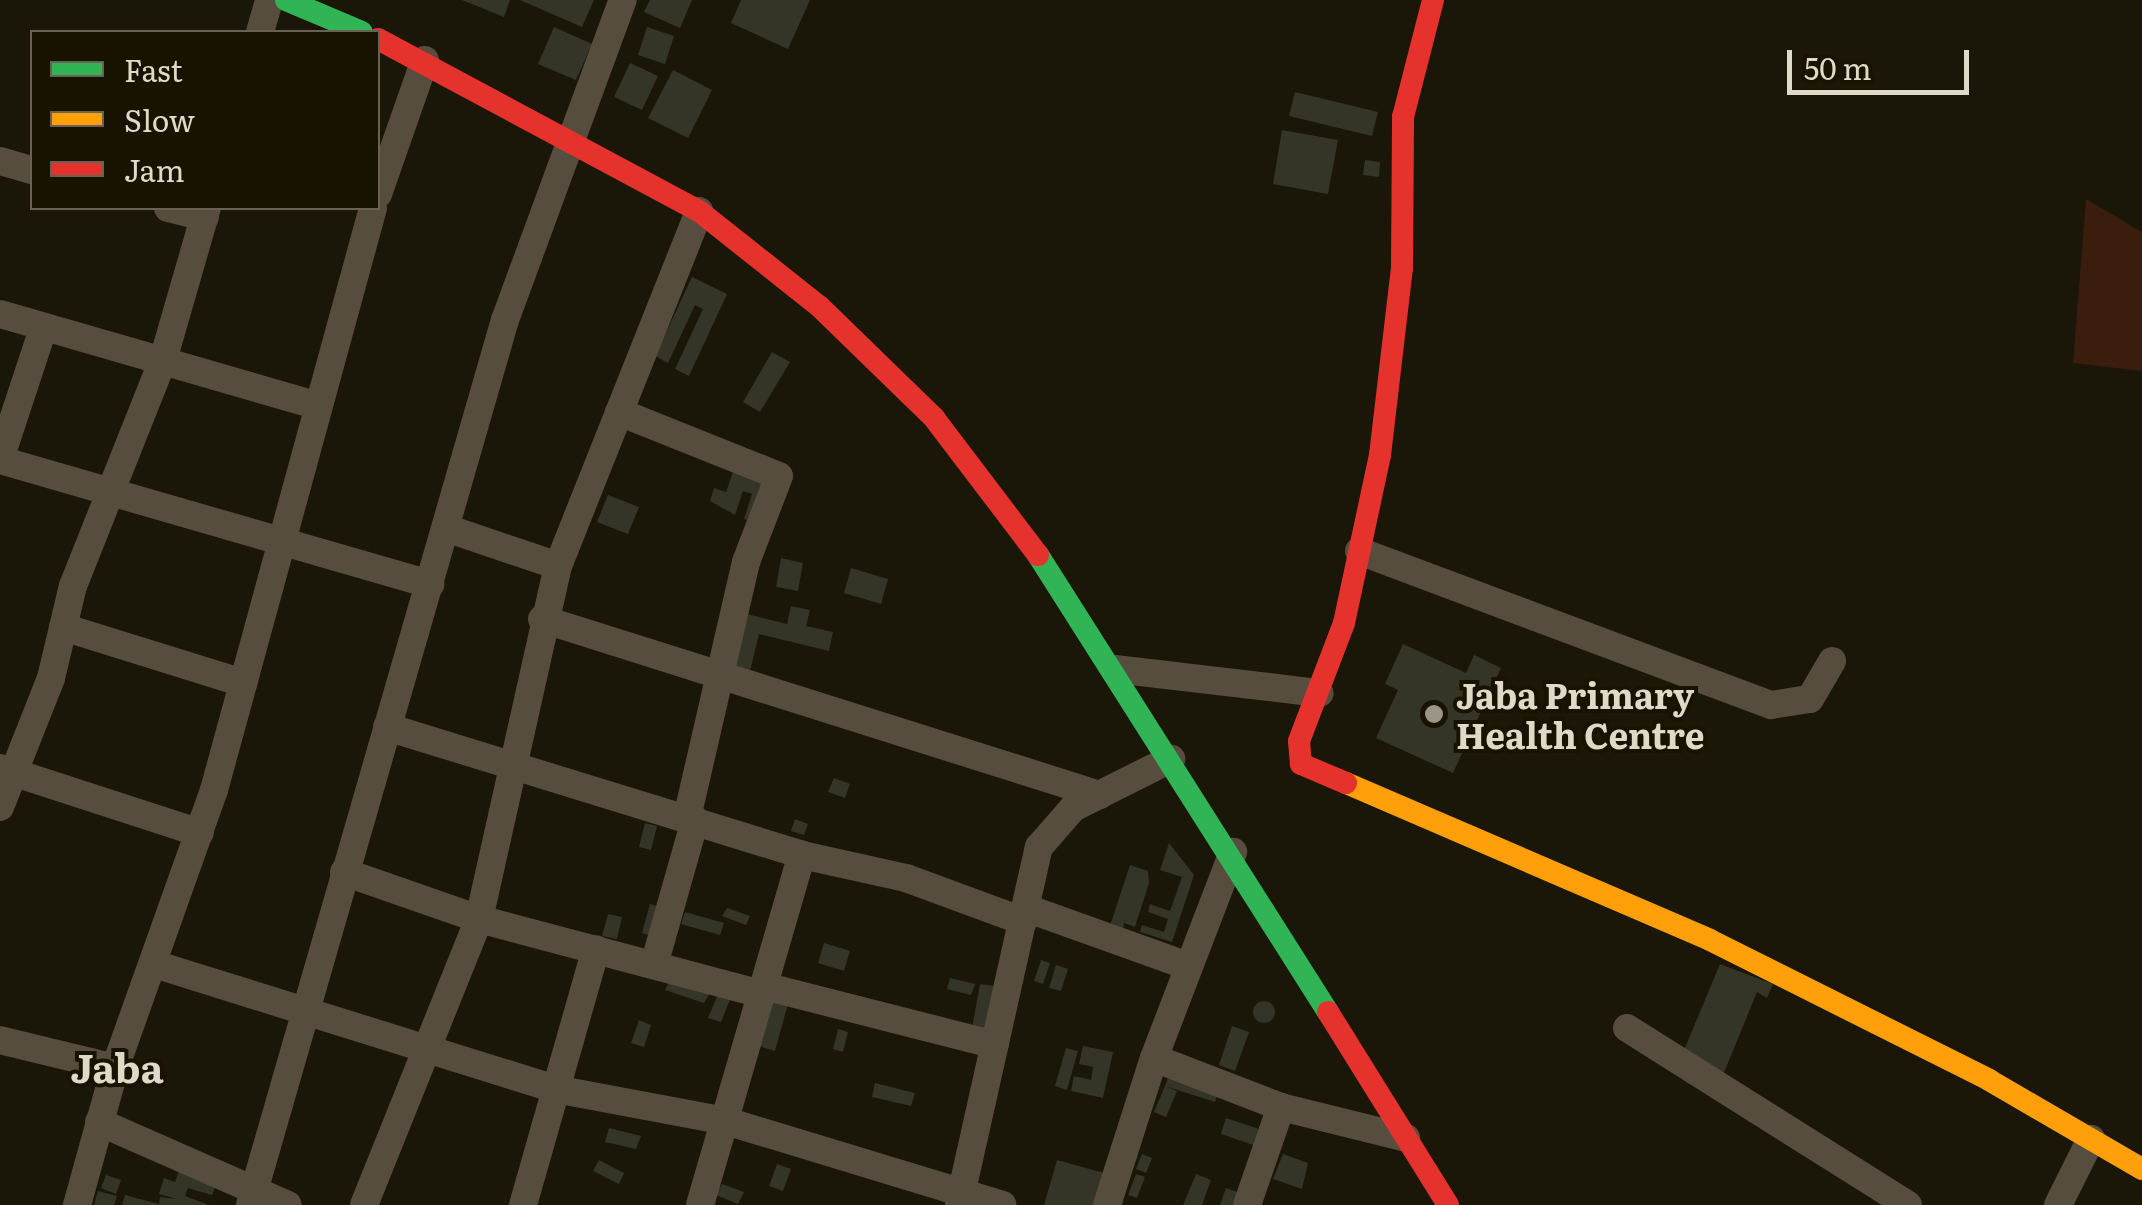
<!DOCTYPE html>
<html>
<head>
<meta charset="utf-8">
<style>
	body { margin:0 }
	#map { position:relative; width:2142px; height:1205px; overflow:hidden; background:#1a1709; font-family:Literata,serif }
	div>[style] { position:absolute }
	.green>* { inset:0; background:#3a1d0c }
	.building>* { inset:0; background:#343427 }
	.round { border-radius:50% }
	.street>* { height:28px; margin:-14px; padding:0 14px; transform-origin:14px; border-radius:14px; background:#564d3f }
	.fast>* { height:22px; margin:-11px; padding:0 11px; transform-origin:11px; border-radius:11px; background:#30b455 }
	.slow>* { height:22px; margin:-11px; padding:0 11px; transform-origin:11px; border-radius:11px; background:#ff9f0a }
	.jam>* { height:22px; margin:-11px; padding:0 11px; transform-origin:11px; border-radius:11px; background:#e5322d }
	.dots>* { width:28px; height:28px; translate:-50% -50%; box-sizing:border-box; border:5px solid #181200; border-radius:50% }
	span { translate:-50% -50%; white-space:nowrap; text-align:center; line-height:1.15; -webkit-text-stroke:8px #181200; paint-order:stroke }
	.poi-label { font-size:35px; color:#dedaca; font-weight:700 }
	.left { translate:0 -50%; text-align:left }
	.quarter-label { font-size:40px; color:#dedaca; font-weight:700 }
	.legend { position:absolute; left:30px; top:30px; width:350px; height:180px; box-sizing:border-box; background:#181200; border:2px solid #676251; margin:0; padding:12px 18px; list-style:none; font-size:30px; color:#dedaca }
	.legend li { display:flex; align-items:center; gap:20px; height:50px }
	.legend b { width:50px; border:2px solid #676251 }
	.scale { position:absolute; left:1787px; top:50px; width:182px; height:45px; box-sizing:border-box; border:5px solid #dedaca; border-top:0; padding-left:12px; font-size:30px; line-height:35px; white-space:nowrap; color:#dedaca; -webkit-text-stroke:8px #181200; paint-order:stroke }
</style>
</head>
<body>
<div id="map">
	<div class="green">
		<div style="clip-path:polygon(2086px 199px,2142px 232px,2142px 371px,2073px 363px)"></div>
	</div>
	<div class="building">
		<div style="clip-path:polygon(462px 0,510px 0,504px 17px)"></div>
		<div style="clip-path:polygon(520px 0,594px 0,582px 27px)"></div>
		<div style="clip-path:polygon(650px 0,692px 0,680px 28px,644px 12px)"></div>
		<div style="clip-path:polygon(741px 0,810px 0,788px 49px,731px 23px)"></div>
		<div style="clip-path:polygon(554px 27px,592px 44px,576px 80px,538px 64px)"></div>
		<div style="clip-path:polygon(647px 27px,674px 36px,665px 64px,638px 55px)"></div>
		<div style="clip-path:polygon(630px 63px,658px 76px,642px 110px,614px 97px)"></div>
		<div style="clip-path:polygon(673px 70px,712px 90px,688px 138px,648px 118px)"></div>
		<div style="clip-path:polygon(1295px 92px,1378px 112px,1372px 136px,1289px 116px)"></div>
		<div style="clip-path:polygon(1282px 130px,1338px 140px,1328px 194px,1273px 184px)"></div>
		<div style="clip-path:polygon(1365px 160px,1380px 162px,1379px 177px,1363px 175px)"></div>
		<div style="clip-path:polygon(692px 277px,727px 294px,689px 376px,675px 369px,703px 309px,695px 305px,668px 363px,655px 356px)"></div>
		<div style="clip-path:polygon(772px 352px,790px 362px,760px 412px,743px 402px)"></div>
		<div style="clip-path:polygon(734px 469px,774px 483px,759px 525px,744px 519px,752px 494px,743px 491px,735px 515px,710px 501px,714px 488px,726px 492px)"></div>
		<div style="clip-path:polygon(608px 495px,639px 507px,628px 534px,597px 522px)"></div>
		<div style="clip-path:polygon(781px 558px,803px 563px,798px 591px,776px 587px)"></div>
		<div style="clip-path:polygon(851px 568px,888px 579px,881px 604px,844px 593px)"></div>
		<div style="clip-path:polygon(791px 606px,810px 610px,806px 626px,833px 632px,829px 651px,759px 634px,750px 671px,730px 666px,743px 613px,787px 624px)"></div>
		<div style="clip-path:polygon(1403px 644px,1466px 673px,1474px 655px,1501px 668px,1453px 773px,1376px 738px,1398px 690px,1385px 684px)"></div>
		<div style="clip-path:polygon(834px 778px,850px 784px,845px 798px,828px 792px)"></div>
		<div style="clip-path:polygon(795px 819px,808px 824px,804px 835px,791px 831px)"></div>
		<div style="clip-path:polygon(645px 823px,657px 826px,651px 850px,639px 847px)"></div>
		<div style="clip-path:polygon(1169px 843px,1194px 875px,1172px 942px,1140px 932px,1142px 925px,1164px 932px,1168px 919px,1148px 912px,1150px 904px,1170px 911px,1182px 877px,1160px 870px)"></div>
		<div style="clip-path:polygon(1130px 865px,1148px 871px,1149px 883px,1135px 927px,1124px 923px,1123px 931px,1110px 926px)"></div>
		<div style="clip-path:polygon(650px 904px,663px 908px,655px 937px,642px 933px)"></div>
		<div style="clip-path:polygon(727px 908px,750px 916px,746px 925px,722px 916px)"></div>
		<div style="clip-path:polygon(685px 912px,724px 923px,720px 935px,681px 924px)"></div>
		<div style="clip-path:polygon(608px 914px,622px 917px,617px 939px,602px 936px)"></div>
		<div style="clip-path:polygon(824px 943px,850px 951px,844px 971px,818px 963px)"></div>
		<div style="clip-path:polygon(1041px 960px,1050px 963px,1043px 984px,1034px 981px)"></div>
		<div style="clip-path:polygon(1720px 964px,1773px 984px,1767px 998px,1757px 992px,1723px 1075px,1682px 1055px)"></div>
		<div style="clip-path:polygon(1056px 965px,1068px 969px,1061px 991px,1049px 988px)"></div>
		<div style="clip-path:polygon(672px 976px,711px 991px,704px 1003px,665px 990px)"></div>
		<div style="clip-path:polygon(950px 978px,975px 984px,971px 995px,947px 989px)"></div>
		<div style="clip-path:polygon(980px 984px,995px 986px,984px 1031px,972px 1028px)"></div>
		<div style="clip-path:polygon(721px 987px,733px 992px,721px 1022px,708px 1018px)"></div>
		<div style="clip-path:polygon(775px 995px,789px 1000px,775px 1051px,759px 1046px)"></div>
		<div class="round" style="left:1253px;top:1001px;width:22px;height:22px"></div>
		<div style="clip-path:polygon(639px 1020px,651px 1025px,644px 1047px,631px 1043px)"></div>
		<div style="clip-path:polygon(1232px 1026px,1249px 1032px,1235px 1071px,1219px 1065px)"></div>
		<div style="clip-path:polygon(838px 1029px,848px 1032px,843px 1052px,833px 1049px)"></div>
		<div style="clip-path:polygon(1083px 1046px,1113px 1052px,1103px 1098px,1071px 1091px,1074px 1076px,1091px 1080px,1093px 1067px,1079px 1064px)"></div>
		<div style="clip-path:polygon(1066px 1048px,1078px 1051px,1067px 1090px,1055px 1086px)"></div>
		<div style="clip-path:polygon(1170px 1072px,1219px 1089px,1215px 1102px,1165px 1086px)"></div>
		<div style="clip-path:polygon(875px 1083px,915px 1093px,911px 1106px,872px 1097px)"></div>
		<div style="clip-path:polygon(1165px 1086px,1177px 1091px,1166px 1117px,1154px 1112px)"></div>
		<div style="clip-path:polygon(1226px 1118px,1262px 1130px,1256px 1146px,1221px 1134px)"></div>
		<div style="clip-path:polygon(609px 1128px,641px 1136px,636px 1149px,605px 1142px)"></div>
		<div style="clip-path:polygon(1142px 1154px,1152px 1158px,1146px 1173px,1136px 1169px)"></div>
		<div style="clip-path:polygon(1283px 1154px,1308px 1163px,1302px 1189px,1273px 1179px)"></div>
		<div style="clip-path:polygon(599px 1160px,624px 1173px,619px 1184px,593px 1171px)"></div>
		<div style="clip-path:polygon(1057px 1160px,1104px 1173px,1095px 1205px,1044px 1205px)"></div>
		<div style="clip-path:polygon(777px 1164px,791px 1169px,783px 1191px,769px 1186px)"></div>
		<div style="clip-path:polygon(179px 1171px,215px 1187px,212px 1195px,188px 1188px,185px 1196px,209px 1205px,159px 1205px,160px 1197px,177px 1199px,159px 1194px,164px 1178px,175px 1182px)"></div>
		<div style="clip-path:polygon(1136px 1174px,1145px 1177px,1137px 1198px,1128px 1195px)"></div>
		<div style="clip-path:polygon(1196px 1174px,1211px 1180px,1202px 1205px,1183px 1205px)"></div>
		<div style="clip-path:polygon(106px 1175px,121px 1180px,116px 1194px,101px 1188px)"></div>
		<div style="clip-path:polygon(722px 1184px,744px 1192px,738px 1204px,716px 1195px)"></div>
		<div style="clip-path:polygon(1226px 1188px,1240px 1193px,1236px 1205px,1220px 1205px)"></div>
		<div style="clip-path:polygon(98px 1191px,117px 1196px,114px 1205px,94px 1205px)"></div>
		<div style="clip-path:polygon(125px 1195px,159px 1204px,159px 1205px,122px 1205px)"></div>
	</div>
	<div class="street">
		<div style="left:260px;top:32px;width:33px;rotate:-74deg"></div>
		<div style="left:0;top:161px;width:33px;rotate:16deg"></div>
		<div style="left:378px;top:194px;width:142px;rotate:-70.7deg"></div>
		<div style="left:168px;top:208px;width:38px;rotate:14deg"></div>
		<div style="left:0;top:314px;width:329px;rotate:16.1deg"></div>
		<div style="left:619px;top:412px;width:172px;rotate:21.8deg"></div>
		<div style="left:779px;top:476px;width:92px;rotate:111deg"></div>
		<div style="left:746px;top:562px;width:262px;rotate:103deg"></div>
		<div style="left:0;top:459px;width:137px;rotate:-71.7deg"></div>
		<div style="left:0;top:460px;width:448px;rotate:16.1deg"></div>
		<div style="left:446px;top:528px;width:118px;rotate:18.7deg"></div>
		<div style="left:1359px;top:551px;width:440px;rotate:20.5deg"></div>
		<div style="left:1771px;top:705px;width:39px;rotate:-9deg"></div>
		<div style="left:1810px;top:699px;width:44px;rotate:-59.9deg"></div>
		<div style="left:542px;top:619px;width:585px;rotate:17.51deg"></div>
		<div style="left:63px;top:627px;width:189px;rotate:17.3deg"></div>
		<div style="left:1115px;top:669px;width:206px;rotate:6.7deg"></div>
		<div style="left:387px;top:727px;width:434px;rotate:17.1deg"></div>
		<div style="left:802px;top:855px;width:107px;rotate:12.5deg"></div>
		<div style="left:906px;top:878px;width:125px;rotate:20.2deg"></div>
		<div style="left:0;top:768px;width:210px;rotate:18deg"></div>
		<div style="left:0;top:807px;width:139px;rotate:-68.4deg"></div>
		<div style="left:51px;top:678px;width:95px;rotate:-76.6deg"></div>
		<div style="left:73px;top:586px;width:243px;rotate:-68.3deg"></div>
		<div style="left:163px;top:360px;width:158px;rotate:-73.9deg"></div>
		<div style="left:344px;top:872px;width:143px;rotate:19.2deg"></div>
		<div style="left:479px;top:919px;width:292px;rotate:14.9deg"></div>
		<div style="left:1026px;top:908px;width:172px;rotate:19.7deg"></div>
		<div style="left:154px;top:964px;width:420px;rotate:17.3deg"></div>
		<div style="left:555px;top:1089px;width:174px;rotate:10.6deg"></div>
		<div style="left:726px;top:1121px;width:289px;rotate:16.9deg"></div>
		<div style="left:654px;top:965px;width:151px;rotate:-74.2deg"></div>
		<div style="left:764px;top:986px;width:238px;rotate:14.3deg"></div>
		<div style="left:1627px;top:1028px;width:332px;rotate:32.2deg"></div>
		<div style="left:0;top:1040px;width:118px;rotate:13.7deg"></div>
		<div style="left:1154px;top:1058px;width:221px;rotate:-69deg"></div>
		<div style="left:99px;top:1122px;width:206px;rotate:23.7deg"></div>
		<div style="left:959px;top:1204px;width:366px;rotate:-77.4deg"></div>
		<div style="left:1039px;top:847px;width:52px;rotate:-48.9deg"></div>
		<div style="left:1073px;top:808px;width:110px;rotate:-26.6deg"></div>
		<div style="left:77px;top:1205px;width:142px;rotate:-74.5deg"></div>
		<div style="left:115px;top:1068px;width:295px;rotate:-70.4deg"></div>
		<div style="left:214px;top:790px;width:603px;rotate:-74.72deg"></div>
		<div style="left:250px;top:1205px;width:921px;rotate:-73.93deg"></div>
		<div style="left:505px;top:320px;width:341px;rotate:-69.8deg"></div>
		<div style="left:364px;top:1205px;width:308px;rotate:-68.1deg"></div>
		<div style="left:479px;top:919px;width:362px;rotate:-77.4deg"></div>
		<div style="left:558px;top:566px;width:382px;rotate:-68.3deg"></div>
		<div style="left:523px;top:1205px;width:266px;rotate:-74.1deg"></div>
		<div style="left:700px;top:1205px;width:365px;rotate:-73.8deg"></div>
		<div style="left:1107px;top:1205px;width:154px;rotate:-72.3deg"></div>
		<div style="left:1154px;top:1058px;width:136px;rotate:21.1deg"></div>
		<div style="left:1281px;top:1107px;width:129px;rotate:13.9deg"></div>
		<div style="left:1247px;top:1205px;width:104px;rotate:-70.9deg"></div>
		<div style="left:2058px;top:1205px;width:74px;rotate:-63.4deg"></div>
	</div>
	<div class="fast">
		<div style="left:286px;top:0;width:82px;rotate:22.8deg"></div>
		<div style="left:1038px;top:555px;width:541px;rotate:57.6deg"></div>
	</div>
	<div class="slow">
		<div style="left:1346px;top:783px;width:396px;rotate:23.3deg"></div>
		<div style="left:1710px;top:940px;width:312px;rotate:26.6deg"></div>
		<div style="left:1989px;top:1080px;width:177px;rotate:30.2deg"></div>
	</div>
	<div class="jam">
		<div style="left:378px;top:39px;width:364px;rotate:28.2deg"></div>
		<div style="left:699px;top:211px;width:153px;rotate:38.4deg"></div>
		<div style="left:819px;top:306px;width:161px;rotate:44.2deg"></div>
		<div style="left:934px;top:418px;width:172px;rotate:52.8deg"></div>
		<div style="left:1346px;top:783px;width:49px;rotate:-157.1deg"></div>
		<div style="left:1301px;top:764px;width:23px;rotate:-95deg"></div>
		<div style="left:1299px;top:741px;width:126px;rotate:-69.1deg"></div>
		<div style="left:1344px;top:623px;width:172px;rotate:-77.9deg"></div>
		<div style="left:1380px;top:455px;width:188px;rotate:-83.3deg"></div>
		<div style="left:1402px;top:268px;width:151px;rotate:-89.6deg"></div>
		<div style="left:1403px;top:117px;width:121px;rotate:-75.6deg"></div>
		<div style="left:1328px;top:1012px;width:227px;rotate:58.1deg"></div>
	</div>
	<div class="dots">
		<div style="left:1434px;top:714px;background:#999686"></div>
	</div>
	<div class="poi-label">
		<span class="left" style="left:1456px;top:714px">Jaba Primary<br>Health Centre</span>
	</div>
	<div class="quarter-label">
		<span style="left:117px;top:1066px">Jaba</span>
	</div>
	<ul class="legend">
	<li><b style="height:12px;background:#30b455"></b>Fast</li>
	<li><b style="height:12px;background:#ff9f0a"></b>Slow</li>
	<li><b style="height:12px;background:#e5322d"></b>Jam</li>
	</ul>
	<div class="scale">50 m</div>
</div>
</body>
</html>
